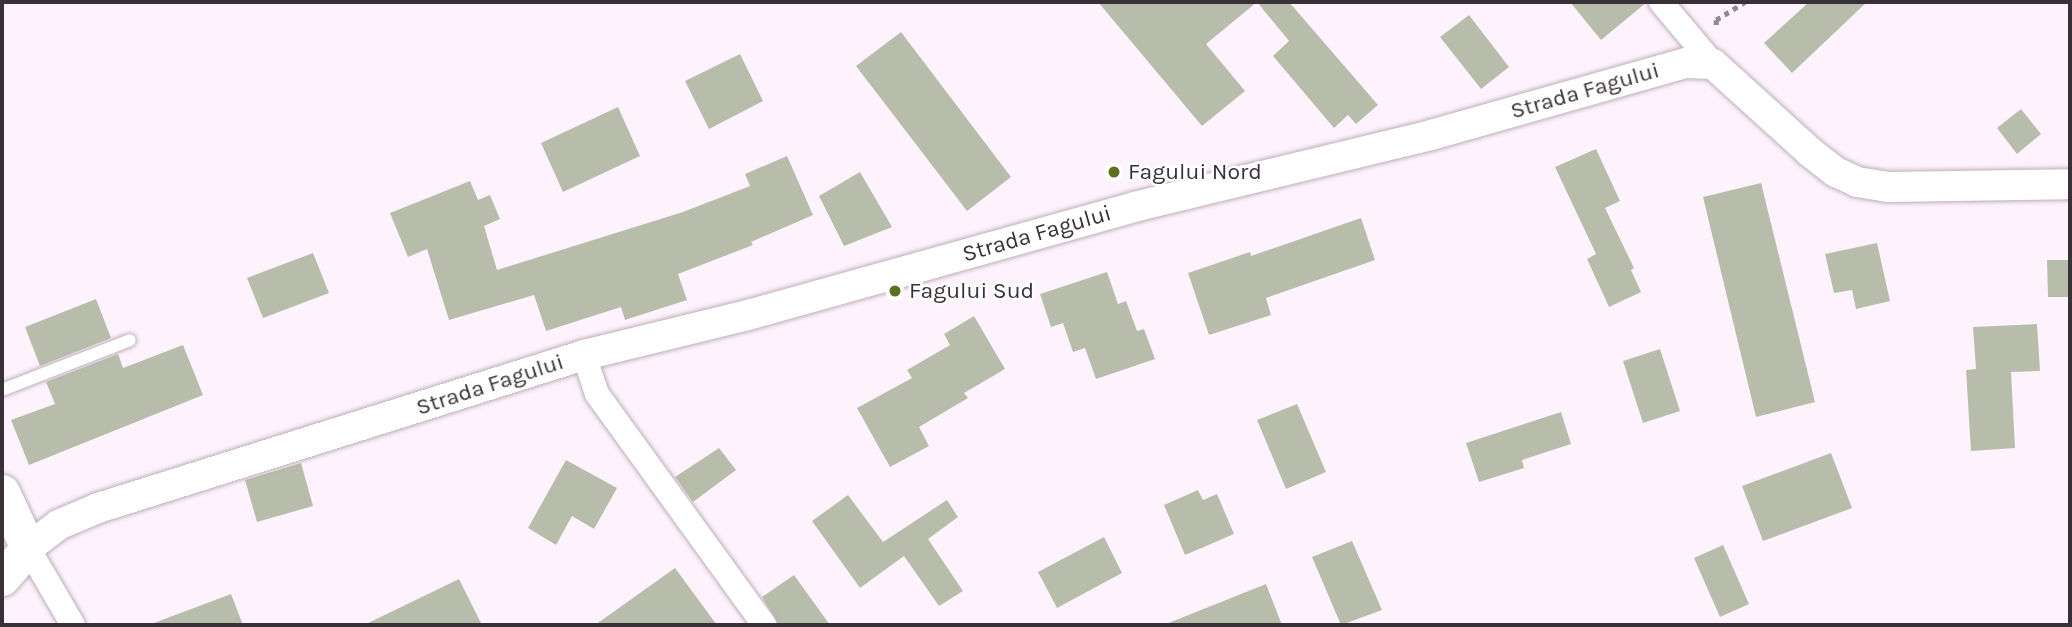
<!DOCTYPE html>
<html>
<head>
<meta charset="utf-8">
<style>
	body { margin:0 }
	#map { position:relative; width:2072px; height:627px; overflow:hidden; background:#fef3fc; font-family:Karla,sans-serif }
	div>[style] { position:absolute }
	.building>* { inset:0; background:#b7bdaa }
	.path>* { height:4.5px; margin-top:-2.25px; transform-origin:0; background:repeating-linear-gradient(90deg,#928990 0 5px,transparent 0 10px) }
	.roads { filter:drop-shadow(0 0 2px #beadbb) drop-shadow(0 0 2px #beadbb) }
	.service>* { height:12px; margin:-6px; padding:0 6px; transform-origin:6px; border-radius:6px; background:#fff }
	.minor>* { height:24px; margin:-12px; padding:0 12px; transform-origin:12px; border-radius:12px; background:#fff }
	.tertiary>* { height:30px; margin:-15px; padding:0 15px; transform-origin:15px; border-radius:15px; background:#fff }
	.secondary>* { height:35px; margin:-17.5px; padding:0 17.5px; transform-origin:17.5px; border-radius:17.5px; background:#fff }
	.dots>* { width:19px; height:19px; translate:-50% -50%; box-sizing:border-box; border:4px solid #fff; border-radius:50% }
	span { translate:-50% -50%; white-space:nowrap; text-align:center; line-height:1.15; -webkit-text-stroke:5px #fff; paint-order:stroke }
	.street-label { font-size:23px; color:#383137 }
	.poi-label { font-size:23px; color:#383137 }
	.left { translate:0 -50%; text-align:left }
	.frame { position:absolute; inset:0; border:4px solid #383137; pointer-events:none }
</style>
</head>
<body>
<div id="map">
	<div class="building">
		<div style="clip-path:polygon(1098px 2px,1289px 2px,1378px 105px,1356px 124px,1348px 115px,1334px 128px,1273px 56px,1289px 41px,1257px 2px,1206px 44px,1245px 91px,1202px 126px)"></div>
		<div style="clip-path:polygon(1570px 2px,1647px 2px,1601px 40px)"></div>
		<div style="clip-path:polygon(1809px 2px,1867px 2px,1792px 73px,1764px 43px)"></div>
		<div style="clip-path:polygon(1469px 15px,1509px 67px,1481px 89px,1440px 37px)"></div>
		<div style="clip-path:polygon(901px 32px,1011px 177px,967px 211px,856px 66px)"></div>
		<div style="clip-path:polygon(740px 54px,763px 101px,709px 129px,685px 81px)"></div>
		<div style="clip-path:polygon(618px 107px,640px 156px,563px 192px,541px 143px)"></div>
		<div style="clip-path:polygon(2021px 109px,2041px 134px,2017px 154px,1997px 128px)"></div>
		<div style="clip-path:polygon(1596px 149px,1620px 201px,1605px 208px,1634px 268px,1631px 270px,1641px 292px,1609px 307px,1587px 259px,1596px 254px,1555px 167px)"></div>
		<div style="clip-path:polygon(787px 156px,813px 215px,751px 242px,753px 245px,678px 274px,687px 300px,625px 320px,621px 307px,546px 331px,534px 295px,449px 320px,427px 249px,408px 257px,390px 213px,470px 181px,478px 200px,490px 195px,500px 219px,484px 226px,497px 270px,683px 212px,750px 186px,745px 174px)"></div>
		<div style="clip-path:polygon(860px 172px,892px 227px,844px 246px,819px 196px)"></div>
		<div style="clip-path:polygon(1761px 183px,1815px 402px,1756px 417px,1703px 197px)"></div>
		<div style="clip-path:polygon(1361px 218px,1375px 260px,1266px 298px,1271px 315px,1209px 335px,1188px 273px,1250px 252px,1251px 256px)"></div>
		<div style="clip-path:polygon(1877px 243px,1890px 301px,1856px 309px,1852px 290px,1834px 293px,1825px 254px)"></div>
		<div style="clip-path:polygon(313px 253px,329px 293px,263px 318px,247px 278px)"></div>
		<div style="clip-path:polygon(2047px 260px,2070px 260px,2070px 297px,2048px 297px)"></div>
		<div style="clip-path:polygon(1107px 272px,1118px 304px,1126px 301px,1137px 331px,1144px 329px,1155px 359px,1096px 379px,1085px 348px,1073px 352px,1063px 323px,1051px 327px,1040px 294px)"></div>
		<div style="clip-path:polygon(96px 299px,111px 338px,40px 366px,25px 327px)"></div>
		<div style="clip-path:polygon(974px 316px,1005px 369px,964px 393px,968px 398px,919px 427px,929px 446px,890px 467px,857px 408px,912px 378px,907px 370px,950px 345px,944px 334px)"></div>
		<div style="clip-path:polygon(2037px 324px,2040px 371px,2011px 372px,2015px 448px,1971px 451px,1966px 370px,1976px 369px,1973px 327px)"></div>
		<div style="clip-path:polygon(183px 345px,203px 395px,29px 465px,11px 420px,55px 404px,46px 382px,118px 354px,123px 368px)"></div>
		<div style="clip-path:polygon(1660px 349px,1680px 411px,1643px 423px,1623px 361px)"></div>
		<div style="clip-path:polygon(1297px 404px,1326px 472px,1286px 489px,1257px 420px)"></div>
		<div style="clip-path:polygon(1561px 412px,1571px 444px,1522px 460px,1524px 468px,1479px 482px,1466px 443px)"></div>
		<div style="clip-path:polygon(719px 448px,736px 470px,693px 502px,675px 477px)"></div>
		<div style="clip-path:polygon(1831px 453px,1852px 508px,1763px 541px,1742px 486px)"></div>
		<div style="clip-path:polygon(566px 460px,617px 488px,594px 529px,572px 516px,556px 545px,528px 528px)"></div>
		<div style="clip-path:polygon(301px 463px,313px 506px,257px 522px,245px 480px)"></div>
		<div style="clip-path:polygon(1198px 490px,1203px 500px,1217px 494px,1234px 534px,1185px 555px,1164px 505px)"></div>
		<div style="clip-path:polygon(848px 495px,883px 542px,947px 500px,958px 517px,928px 539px,963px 591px,939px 606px,904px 556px,860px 588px,812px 521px)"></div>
		<div style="clip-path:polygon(1104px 537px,1122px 573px,1057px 608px,1038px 572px)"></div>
		<div style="clip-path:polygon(1352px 541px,1382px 610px,1341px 625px,1312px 557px)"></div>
		<div style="clip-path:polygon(1723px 545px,1749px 604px,1720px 617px,1694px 558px)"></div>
		<div style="clip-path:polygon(675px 568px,717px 625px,595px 625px)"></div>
		<div style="clip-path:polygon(794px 575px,830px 625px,779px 625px,762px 597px)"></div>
		<div style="clip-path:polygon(459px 579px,482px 625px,364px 625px)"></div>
		<div style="clip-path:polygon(1266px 584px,1282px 625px,1166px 625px,1166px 624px)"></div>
		<div style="clip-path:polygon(231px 594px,243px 625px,154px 625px,154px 623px)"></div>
	</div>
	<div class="path">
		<div style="left:1716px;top:25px;width:5px;rotate:-90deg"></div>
		<div style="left:1716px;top:20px;width:34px;rotate:-32deg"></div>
	</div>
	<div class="roads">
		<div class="service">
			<div style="left:2px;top:390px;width:137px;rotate:-21.3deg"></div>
		</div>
		<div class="minor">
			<div style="left:1661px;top:2px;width:81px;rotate:50deg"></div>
			<div style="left:584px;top:355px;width:41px;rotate:71.6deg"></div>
			<div style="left:597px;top:394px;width:285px;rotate:54.1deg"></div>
			<div style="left:28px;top:548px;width:89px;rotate:59.7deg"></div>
		</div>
		<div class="tertiary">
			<div style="left:28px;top:548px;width:38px;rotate:-37deg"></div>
			<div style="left:58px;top:525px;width:43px;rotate:-23deg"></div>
			<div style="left:98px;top:508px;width:510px;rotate:-17.47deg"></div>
			<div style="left:584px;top:355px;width:169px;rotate:-13.7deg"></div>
			<div style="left:748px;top:315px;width:401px;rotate:-15.6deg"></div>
			<div style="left:1134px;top:207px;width:306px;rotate:-13.6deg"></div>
			<div style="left:1431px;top:135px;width:265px;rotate:-15.8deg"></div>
			<div style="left:1686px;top:63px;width:27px;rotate:2deg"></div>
			<div style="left:1713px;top:64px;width:131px;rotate:42.2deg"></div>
			<div style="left:1810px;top:152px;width:33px;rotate:38deg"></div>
			<div style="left:1836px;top:172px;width:23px;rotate:25deg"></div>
			<div style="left:1857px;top:182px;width:31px;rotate:9deg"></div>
			<div style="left:1888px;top:187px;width:182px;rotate:-0.9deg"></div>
		</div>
		<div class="secondary">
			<div style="left:2px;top:492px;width:62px;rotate:65.1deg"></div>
			<div style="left:28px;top:548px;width:40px;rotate:131deg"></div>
		</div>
	</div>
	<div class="dots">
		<div style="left:1114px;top:172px;background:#5d701f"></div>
		<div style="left:895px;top:291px;background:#5d701f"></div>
	</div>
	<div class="street-label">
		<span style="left:1585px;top:91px;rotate:-16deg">Strada Fagului</span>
		<span style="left:1037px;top:234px;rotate:-16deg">Strada Fagului</span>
		<span style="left:490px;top:385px;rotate:-18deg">Strada Fagului</span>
	</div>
	<div class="poi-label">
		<span class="left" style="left:1128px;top:172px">Fagului Nord</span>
		<span class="left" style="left:909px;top:291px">Fagului Sud</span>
	</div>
	<div class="frame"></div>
</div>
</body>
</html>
